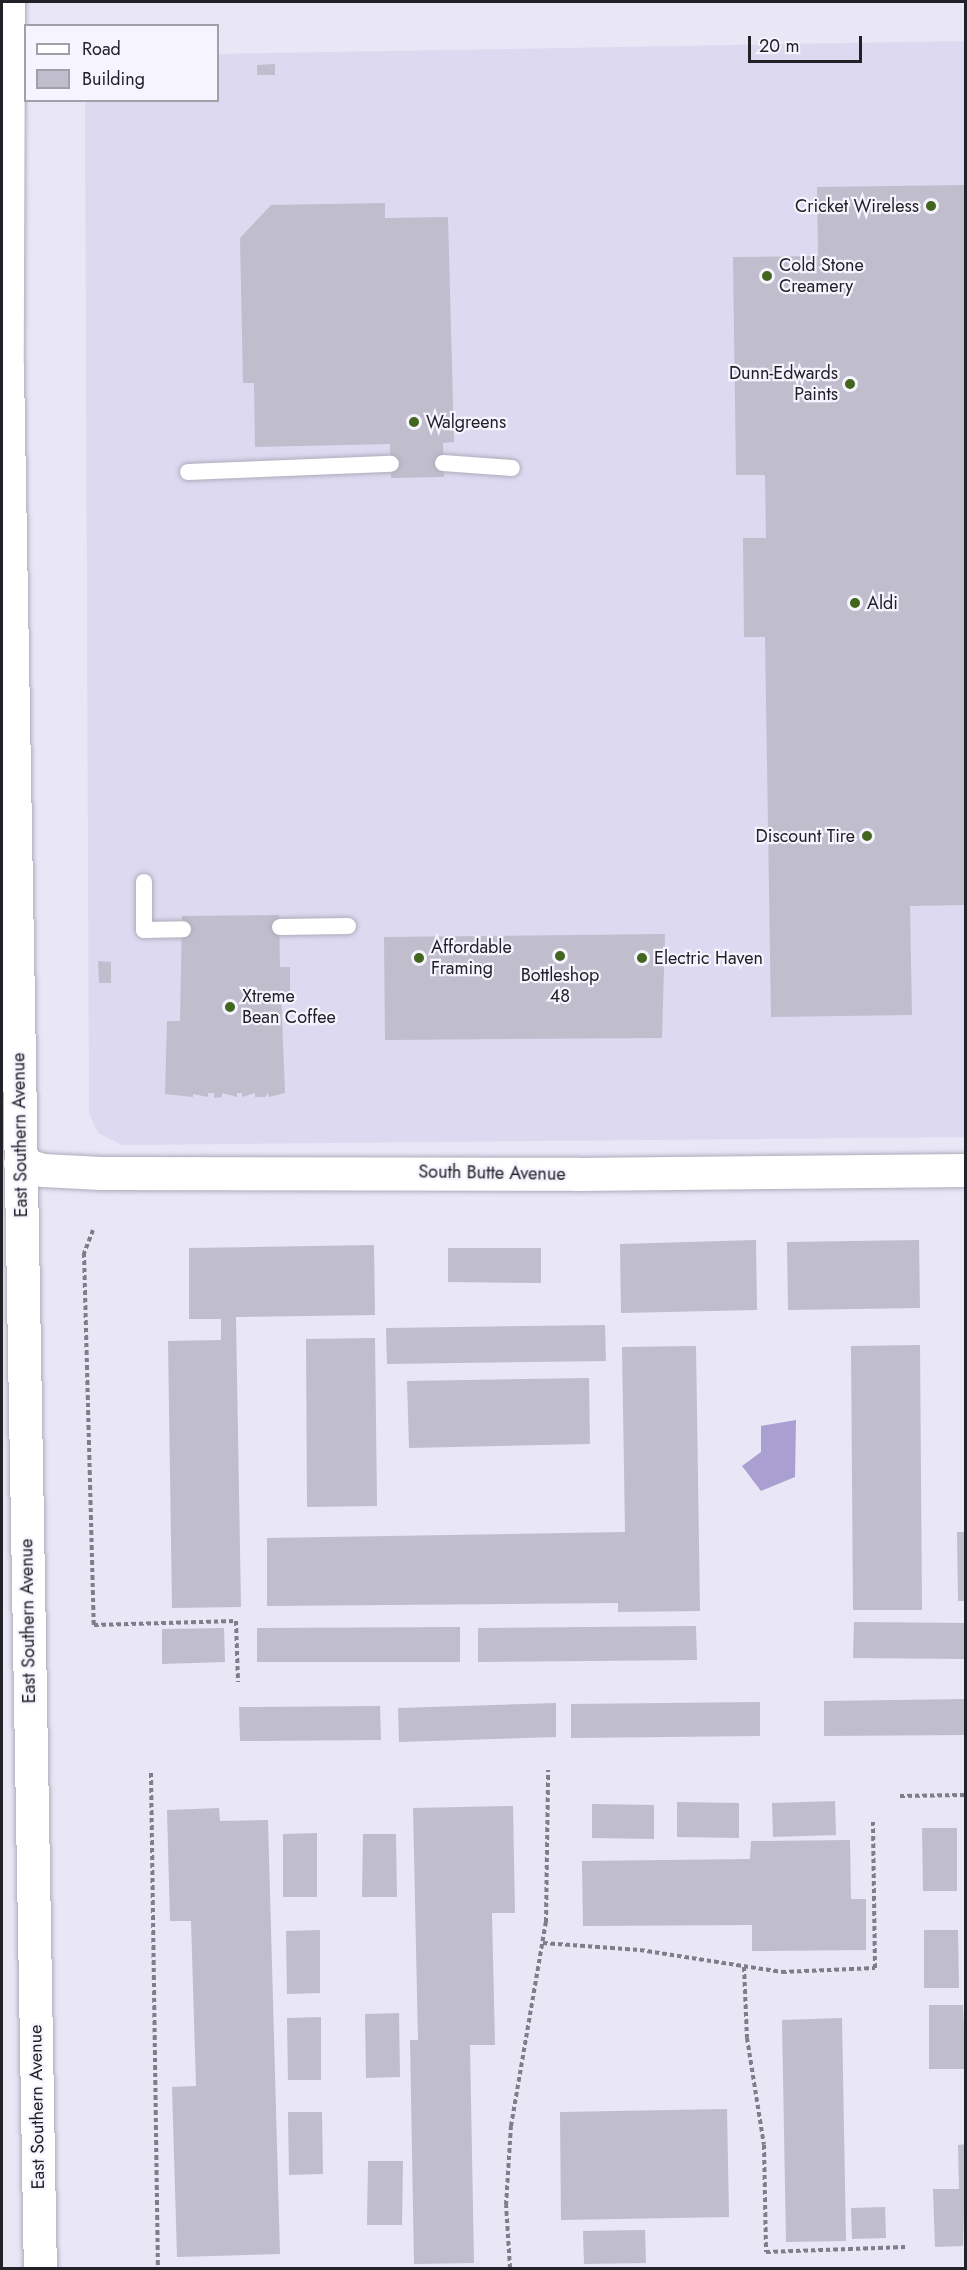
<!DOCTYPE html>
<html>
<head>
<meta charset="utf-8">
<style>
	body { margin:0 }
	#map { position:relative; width:967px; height:2270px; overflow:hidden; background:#e9e6f6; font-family:Jost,sans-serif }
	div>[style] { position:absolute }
	.built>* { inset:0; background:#ddd9f0 }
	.water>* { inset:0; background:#aa9fd1 }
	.building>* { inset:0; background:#c0bdcd }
	.path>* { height:4px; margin-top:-2px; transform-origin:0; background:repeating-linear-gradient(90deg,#7f7d88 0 4.5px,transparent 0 7.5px) }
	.roads { filter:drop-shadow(0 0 2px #aeabba) drop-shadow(0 0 2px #aeabba) }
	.service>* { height:16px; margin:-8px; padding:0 8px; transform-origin:8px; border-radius:8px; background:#fff }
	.minor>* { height:33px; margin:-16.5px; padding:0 16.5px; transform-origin:16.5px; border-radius:16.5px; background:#fff }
	.secondary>* { height:33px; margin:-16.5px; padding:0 16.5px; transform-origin:16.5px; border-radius:16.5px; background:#fff }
	.dots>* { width:16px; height:16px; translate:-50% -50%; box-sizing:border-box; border:3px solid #f6f4fe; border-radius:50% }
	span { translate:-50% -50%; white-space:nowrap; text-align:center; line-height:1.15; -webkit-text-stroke:4.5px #f6f4fe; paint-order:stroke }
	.poi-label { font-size:18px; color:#222127 }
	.right { translate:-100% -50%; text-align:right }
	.left { translate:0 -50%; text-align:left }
	.street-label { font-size:18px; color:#222127 }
	.frame { position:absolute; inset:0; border:3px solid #222127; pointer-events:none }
	.legend { position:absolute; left:24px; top:24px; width:195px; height:78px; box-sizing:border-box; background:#f6f4fe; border:2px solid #a1a0a8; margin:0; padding:8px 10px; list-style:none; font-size:18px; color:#222127 }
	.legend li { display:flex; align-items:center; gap:12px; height:30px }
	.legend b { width:30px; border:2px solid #a1a0a8 }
	.scale { position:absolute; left:748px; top:36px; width:114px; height:27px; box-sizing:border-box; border:3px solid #222127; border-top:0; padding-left:8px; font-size:18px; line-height:21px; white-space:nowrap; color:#222127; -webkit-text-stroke:4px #f6f4fe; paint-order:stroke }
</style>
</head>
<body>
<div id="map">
	<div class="built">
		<div style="clip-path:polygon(965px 41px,965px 1137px,122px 1145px,98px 1133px,89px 1114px,85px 101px,218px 100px,218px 54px)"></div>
	</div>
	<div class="water">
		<div style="clip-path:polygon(796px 1420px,795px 1477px,761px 1491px,742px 1466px,761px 1452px,761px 1426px)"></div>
	</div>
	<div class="building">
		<div style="clip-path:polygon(275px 64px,275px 75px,257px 75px,257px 65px)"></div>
		<div style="clip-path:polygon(966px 185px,966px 905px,910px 906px,912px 1015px,771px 1017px,765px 637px,744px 637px,743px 538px,766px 538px,765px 475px,736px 475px,733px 257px,818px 256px,817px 187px)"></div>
		<div style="clip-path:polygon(385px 203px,385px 218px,448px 217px,454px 442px,443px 443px,444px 477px,391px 478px,390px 444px,255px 447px,254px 383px,243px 383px,240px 238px,271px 205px)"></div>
		<div style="clip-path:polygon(279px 915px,280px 967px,290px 967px,290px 993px,281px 992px,285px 1093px,269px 1097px,268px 1093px,265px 1097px,255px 1097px,255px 1093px,242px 1097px,242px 1093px,237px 1093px,237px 1097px,222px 1093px,222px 1097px,214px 1098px,214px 1093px,208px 1093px,208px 1097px,193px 1094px,193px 1097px,165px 1094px,167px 1021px,180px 1021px,182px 916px)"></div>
		<div style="clip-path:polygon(665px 934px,662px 1038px,385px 1040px,384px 937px)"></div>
		<div style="clip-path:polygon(98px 961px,111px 962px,111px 983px,99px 983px)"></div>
		<div style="clip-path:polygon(756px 1240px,757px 1310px,621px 1313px,620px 1244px)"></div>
		<div style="clip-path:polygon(919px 1240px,920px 1308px,788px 1310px,787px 1242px)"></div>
		<div style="clip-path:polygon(374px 1245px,375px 1315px,236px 1317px,241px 1607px,172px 1608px,168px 1341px,221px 1340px,221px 1319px,189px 1319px,189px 1248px)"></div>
		<div style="clip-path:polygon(448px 1248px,541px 1248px,541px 1283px,448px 1282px)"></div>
		<div style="clip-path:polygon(605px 1325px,606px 1361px,387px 1364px,386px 1328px)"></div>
		<div style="clip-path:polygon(375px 1338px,377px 1506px,307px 1507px,306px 1339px)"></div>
		<div style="clip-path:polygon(920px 1345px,922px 1610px,853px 1610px,851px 1346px)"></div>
		<div style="clip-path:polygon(696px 1346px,700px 1611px,618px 1612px,618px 1603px,267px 1606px,267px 1538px,625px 1532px,622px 1347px)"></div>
		<div style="clip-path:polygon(589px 1378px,590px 1444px,409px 1448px,407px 1381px)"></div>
		<div style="clip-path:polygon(957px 1532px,966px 1532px,966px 1601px,958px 1601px)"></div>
		<div style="clip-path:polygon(854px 1622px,966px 1623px,966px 1659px,853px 1658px)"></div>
		<div style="clip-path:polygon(696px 1626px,697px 1660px,478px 1662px,478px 1628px)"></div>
		<div style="clip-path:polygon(460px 1627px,460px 1662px,257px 1662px,257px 1628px)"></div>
		<div style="clip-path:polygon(224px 1628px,225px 1662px,162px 1664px,162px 1629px)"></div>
		<div style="clip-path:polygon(966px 1699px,966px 1735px,824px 1736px,824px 1701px)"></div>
		<div style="clip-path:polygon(760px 1702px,760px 1736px,571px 1738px,571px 1704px)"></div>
		<div style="clip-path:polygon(556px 1703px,556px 1737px,399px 1742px,398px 1708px)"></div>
		<div style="clip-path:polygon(380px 1706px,381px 1740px,240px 1741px,239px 1707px)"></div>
		<div style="clip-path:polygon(835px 1801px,836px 1835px,773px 1837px,772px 1803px)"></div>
		<div style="clip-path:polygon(677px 1802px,739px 1803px,739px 1838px,677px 1837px)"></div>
		<div style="clip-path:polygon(592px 1804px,654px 1805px,654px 1839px,592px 1838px)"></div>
		<div style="clip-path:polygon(513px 1806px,515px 1913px,492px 1913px,495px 2045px,470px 2045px,474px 2263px,414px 2264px,410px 2040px,418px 2040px,413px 1808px)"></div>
		<div style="clip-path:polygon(219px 1808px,220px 1821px,268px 1820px,280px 2254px,177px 2257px,172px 2087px,196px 2086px,191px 1921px,170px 1921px,167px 1810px)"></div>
		<div style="clip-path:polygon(922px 1828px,957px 1828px,957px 1891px,923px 1891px)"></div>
		<div style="clip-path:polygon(317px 1833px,317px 1897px,283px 1897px,283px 1834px)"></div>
		<div style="clip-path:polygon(363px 1834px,396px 1834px,397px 1897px,362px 1897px)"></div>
		<div style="clip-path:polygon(850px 1840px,851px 1899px,866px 1899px,866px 1950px,752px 1951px,752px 1925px,583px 1926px,582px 1861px,750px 1859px,751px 1841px)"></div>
		<div style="clip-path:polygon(320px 1930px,320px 1993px,287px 1994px,286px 1931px)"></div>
		<div style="clip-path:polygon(924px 1930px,958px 1930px,959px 1988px,924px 1988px)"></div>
		<div style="clip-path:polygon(929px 2005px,963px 2005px,966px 2069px,929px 2069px)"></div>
		<div style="clip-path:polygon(399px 2013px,400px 2077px,366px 2078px,365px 2014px)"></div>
		<div style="clip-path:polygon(321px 2017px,321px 2080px,288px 2080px,287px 2018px)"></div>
		<div style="clip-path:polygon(842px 2018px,846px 2241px,786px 2242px,782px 2020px)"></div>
		<div style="clip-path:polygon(727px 2109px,729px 2217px,561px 2220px,560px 2112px)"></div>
		<div style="clip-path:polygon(288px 2112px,322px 2112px,323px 2174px,289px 2175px)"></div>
		<div style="clip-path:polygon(966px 2144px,963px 2246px,935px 2247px,933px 2189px,959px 2189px,958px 2145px)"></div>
		<div style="clip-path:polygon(368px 2161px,403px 2161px,402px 2225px,367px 2225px)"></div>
		<div style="clip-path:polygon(885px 2207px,886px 2238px,852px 2239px,851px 2208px)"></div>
		<div style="clip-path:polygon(645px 2230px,646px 2263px,584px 2264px,583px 2231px)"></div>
	</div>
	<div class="path">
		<div style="left:93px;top:1230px;width:25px;rotate:111deg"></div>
		<div style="left:84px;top:1253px;width:372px;rotate:88.5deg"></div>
		<div style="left:94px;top:1625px;width:142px;rotate:-1.6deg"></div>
		<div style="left:236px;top:1621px;width:61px;rotate:88.1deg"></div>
		<div style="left:151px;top:1773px;width:495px;rotate:89.2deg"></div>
		<div style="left:900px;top:1796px;width:66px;rotate:-0.9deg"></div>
		<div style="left:543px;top:1943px;width:97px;rotate:4.1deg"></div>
		<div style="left:640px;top:1950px;width:144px;rotate:8.8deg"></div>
		<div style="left:782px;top:1972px;width:93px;rotate:-2.5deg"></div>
		<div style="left:875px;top:1968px;width:146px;rotate:-90.8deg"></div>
		<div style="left:744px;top:1967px;width:71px;rotate:87.6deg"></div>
		<div style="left:747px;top:2038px;width:108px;rotate:81deg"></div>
		<div style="left:764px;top:2145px;width:107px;rotate:88.9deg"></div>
		<div style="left:766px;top:2252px;width:140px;rotate:-2deg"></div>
		<div style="left:510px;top:2268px;width:63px;rotate:-93.6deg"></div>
		<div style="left:506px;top:2205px;width:79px;rotate:-86.4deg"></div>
		<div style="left:511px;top:2126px;width:207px;rotate:-80.3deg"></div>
		<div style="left:546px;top:1922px;width:152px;rotate:-89.2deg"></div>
	</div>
	<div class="roads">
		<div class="service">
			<div style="left:443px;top:463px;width:69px;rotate:4.1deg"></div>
			<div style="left:188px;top:472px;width:203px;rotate:-2.3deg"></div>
			<div style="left:144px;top:882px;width:48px;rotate:90deg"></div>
			<div style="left:144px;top:930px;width:39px;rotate:-1deg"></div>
			<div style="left:280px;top:927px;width:68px;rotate:-0.8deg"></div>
		</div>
		<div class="minor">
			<div style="left:20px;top:1163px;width:24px;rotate:17deg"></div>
			<div style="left:43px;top:1170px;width:58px;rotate:3deg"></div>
			<div style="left:101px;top:1173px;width:476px;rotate:0.1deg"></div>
			<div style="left:577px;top:1174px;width:389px;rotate:-0.6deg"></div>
		</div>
		<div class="secondary">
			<div style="left:8px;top:2px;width:365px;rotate:90.2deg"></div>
			<div style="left:7px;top:367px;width:1901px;rotate:89.01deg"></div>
		</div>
	</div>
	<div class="dots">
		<div style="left:931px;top:206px;background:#42661d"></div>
		<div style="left:767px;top:276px;background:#42661d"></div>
		<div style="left:850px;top:384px;background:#42661d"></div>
		<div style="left:414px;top:422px;background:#42661d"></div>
		<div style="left:855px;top:603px;background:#42661d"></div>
		<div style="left:867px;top:836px;background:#42661d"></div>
		<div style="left:560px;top:956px;background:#42661d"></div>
		<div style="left:419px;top:958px;background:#42661d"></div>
		<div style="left:642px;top:958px;background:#42661d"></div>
		<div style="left:230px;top:1007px;background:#42661d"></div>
	</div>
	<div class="poi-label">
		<span class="right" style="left:919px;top:206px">Cricket Wireless</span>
		<span class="left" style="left:779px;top:276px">Cold Stone<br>Creamery</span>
		<span class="right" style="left:838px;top:384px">Dunn-Edwards<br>Paints</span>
		<span class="left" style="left:426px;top:422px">Walgreens</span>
		<span class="left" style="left:867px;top:603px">Aldi</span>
		<span class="right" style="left:855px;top:836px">Discount Tire</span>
		<span class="left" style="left:431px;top:958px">Affordable<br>Framing</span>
		<span class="left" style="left:654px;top:958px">Electric Haven</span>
		<span style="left:560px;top:986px">Bottleshop<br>48</span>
		<span class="left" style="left:242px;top:1007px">Xtreme<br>Bean Coffee</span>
	</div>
	<div class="street-label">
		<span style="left:20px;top:1135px;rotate:-91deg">East Southern Avenue</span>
		<span style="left:492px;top:1173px;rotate:1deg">South Butte Avenue</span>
		<span style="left:28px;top:1621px;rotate:-91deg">East Southern Avenue</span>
		<span style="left:37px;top:2107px;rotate:-91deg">East Southern Avenue</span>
	</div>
	<div class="frame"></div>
	<ul class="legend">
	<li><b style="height:8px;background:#fff"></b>Road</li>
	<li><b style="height:16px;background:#c0bdcd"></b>Building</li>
	</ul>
	<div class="scale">20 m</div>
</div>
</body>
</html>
